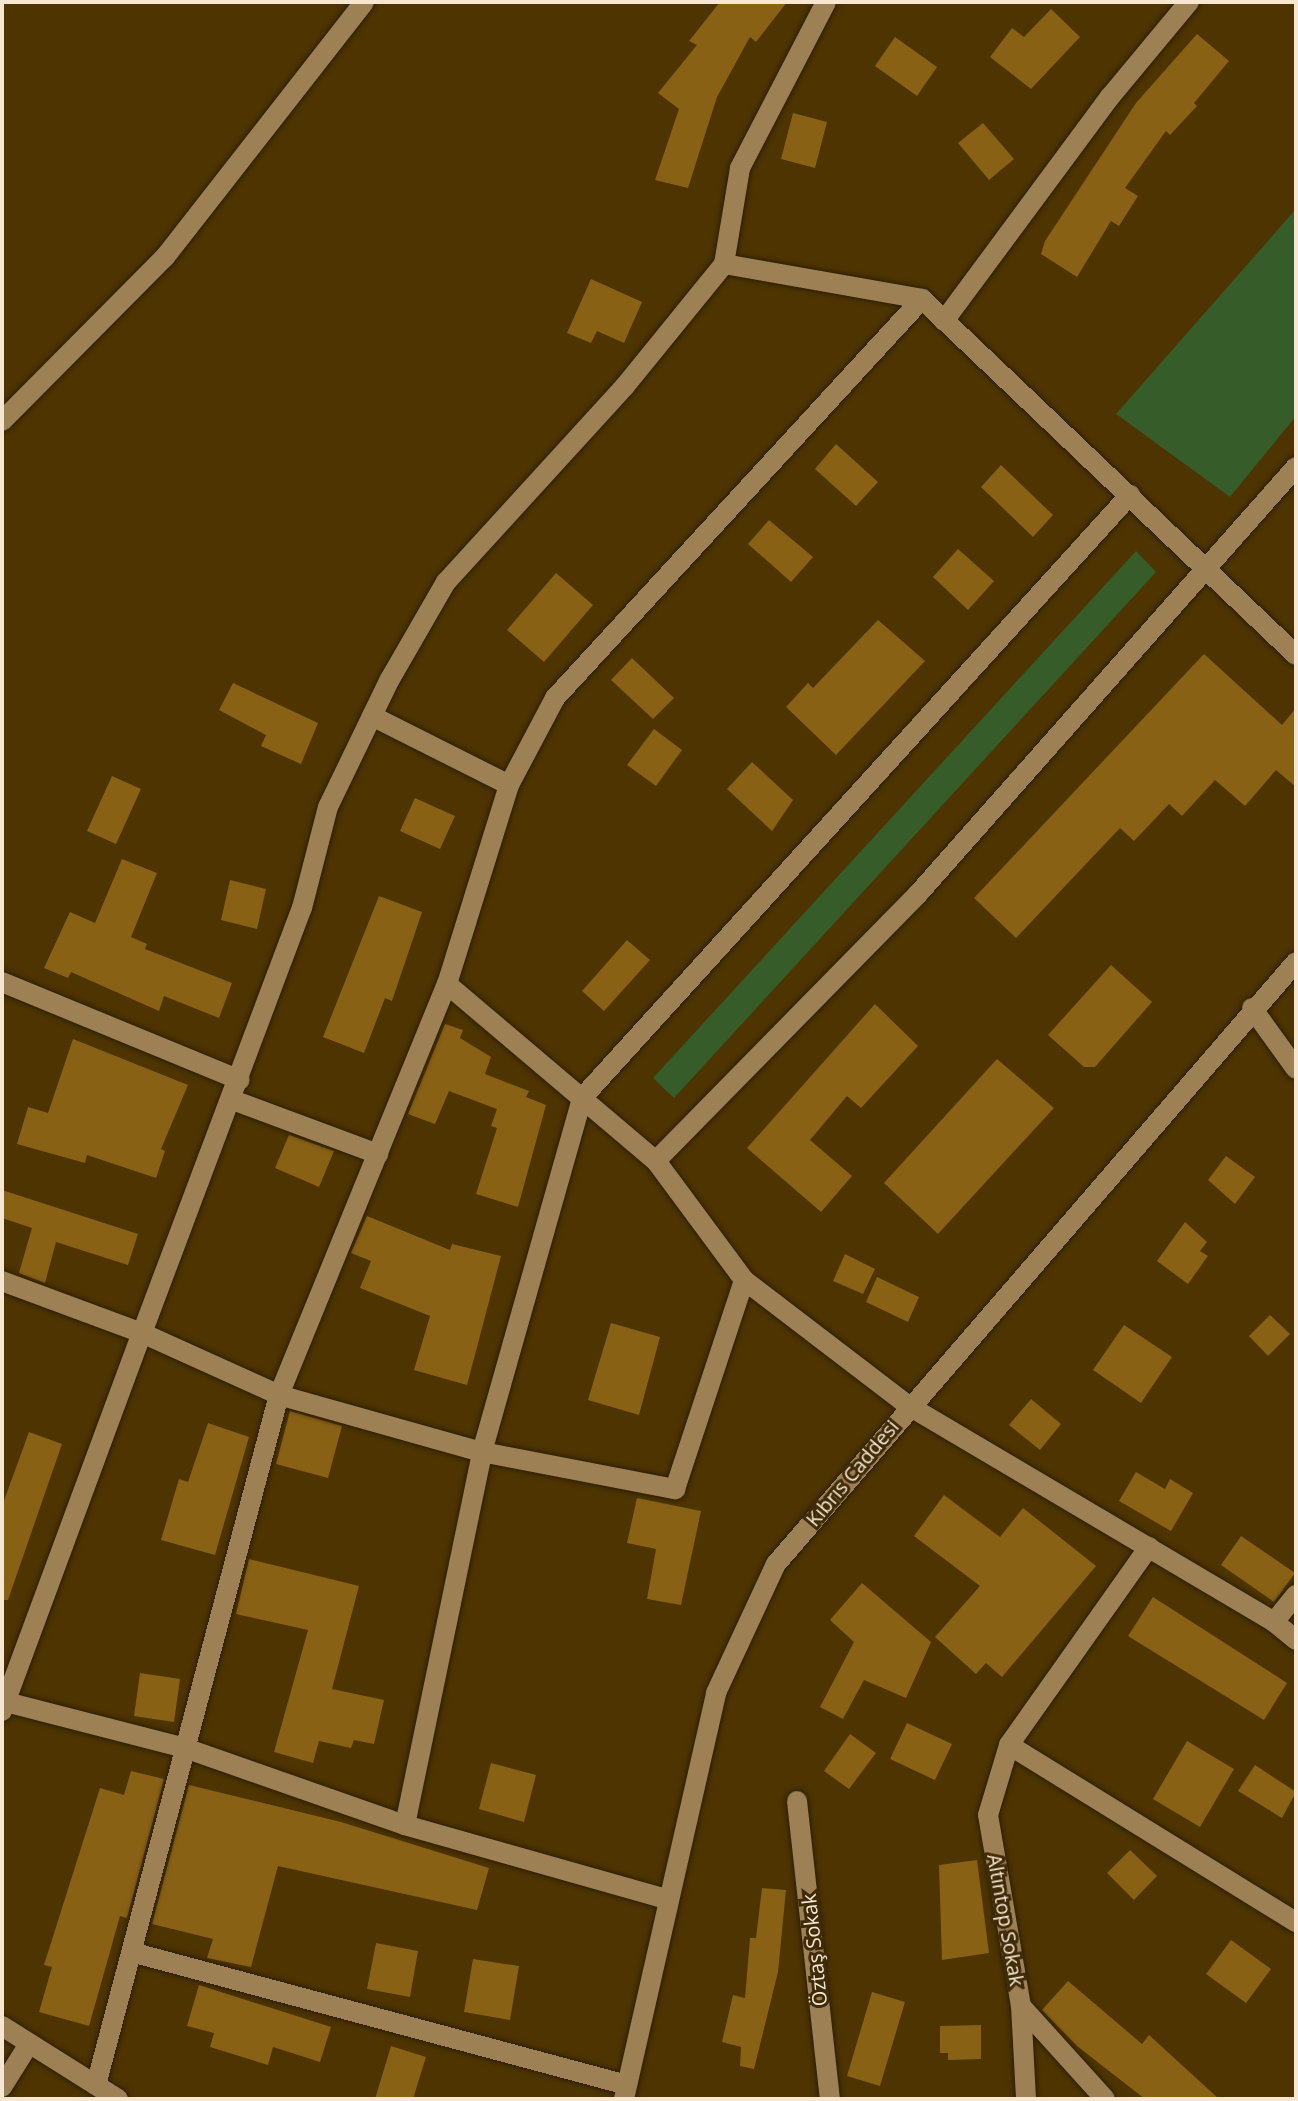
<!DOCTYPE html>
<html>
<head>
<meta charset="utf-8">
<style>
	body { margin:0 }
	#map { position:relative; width:1298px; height:2101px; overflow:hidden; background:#4d3401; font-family:"Open Sans",sans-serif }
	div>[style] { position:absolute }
	.green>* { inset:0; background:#365c2a }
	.building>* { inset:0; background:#886115 }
	.roads { filter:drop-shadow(0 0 2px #2c1e06) drop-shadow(0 0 2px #2c1e06) }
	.minor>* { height:20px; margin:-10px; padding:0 10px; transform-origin:10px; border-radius:10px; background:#9d8154 }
	.secondary>* { height:20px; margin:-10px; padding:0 10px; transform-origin:10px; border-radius:10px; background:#9d8154 }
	span { translate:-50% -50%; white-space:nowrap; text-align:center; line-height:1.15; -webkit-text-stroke:6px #3f2b08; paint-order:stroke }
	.street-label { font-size:20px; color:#f7e7d0 }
	.frame { position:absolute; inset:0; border:4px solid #f7e7d0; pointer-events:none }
</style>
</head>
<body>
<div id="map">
	<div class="green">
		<div style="clip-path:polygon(1296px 209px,1296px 416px,1230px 497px,1116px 414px)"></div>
		<div style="clip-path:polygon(1136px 551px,1156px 572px,674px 1098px,653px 1078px)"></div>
	</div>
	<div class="building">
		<div style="clip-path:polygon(720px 2px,787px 2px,756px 42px,750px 37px,717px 97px,688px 188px,655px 180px,679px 109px,658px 93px,697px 45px,689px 41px)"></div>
		<div style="clip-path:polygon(1051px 9px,1080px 37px,1031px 89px,990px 57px,1012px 28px,1024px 37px)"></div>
		<div style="clip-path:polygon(1197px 34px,1229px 61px,1194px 103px,1197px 106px,1170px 135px,1166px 131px,1125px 188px,1138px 196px,1119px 226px,1111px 221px,1077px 277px,1041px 254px,1045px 241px,1136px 103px)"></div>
		<div style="clip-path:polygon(895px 37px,937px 67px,917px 96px,875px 66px)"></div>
		<div style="clip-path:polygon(793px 113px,827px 122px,815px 168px,781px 159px)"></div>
		<div style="clip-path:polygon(983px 123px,1014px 159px,989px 180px,958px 143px)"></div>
		<div style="clip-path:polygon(591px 279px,642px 302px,624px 343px,597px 331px,591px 343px,567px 333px)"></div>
		<div style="clip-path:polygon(836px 444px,878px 482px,856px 506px,815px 469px)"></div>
		<div style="clip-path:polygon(1001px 465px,1053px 515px,1033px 537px,981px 487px)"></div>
		<div style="clip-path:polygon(769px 520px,813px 557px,791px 582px,748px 544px)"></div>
		<div style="clip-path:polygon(958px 549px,994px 581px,968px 610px,933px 577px)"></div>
		<div style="clip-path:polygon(556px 573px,593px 605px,544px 662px,507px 630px)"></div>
		<div style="clip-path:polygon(878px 620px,925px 661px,836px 755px,786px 707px,808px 683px,813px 688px)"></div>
		<div style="clip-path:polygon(1204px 654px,1282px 725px,1296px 708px,1296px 787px,1276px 770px,1245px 806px,1215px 780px,1182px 816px,1169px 804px,1134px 841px,1120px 828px,1016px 938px,974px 898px)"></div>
		<div style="clip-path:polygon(632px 658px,674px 698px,653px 719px,611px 680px)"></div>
		<div style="clip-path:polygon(233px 683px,318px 723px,301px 764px,261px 746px,266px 735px,219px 710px)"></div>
		<div style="clip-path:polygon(654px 729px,682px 750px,656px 786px,627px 765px)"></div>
		<div style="clip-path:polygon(752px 762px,793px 800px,772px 831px,727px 789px)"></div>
		<div style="clip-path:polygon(112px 776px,141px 789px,116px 844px,87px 831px)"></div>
		<div style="clip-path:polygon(415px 798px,455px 816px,440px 849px,400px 831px)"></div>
		<div style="clip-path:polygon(122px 859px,157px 873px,131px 937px,147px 944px,145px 949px,232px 983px,219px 1018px,164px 996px,159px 1011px,71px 972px,68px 978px,44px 968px,70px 912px,95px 923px)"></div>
		<div style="clip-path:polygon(230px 880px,266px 889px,257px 929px,221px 920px)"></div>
		<div style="clip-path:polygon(379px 896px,422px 912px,392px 1001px,385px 998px,364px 1053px,323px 1037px)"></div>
		<div style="clip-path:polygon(627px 940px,650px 960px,604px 1011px,582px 991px)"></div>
		<div style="clip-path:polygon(1111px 965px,1152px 1002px,1095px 1067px,1084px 1067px,1048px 1035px)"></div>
		<div style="clip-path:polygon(875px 1004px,918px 1046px,861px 1108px,847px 1096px,810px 1140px,852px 1176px,821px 1212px,747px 1148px)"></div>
		<div style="clip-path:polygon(445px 1024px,463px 1030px,460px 1038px,491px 1057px,485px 1074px,529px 1091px,526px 1097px,546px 1105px,518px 1207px,476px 1194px,497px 1128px,491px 1126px,497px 1109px,449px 1091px,435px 1124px,408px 1114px)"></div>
		<div style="clip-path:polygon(73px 1039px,188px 1085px,161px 1149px,165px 1151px,156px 1178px,87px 1155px,85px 1163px,17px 1144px,28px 1107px,48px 1113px)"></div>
		<div style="clip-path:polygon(997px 1059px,1054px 1108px,938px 1234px,884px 1183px)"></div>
		<div style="clip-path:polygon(289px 1135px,334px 1151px,319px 1187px,275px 1168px)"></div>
		<div style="clip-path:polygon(1226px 1156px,1255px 1177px,1235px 1204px,1208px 1180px)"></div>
		<div style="clip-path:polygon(2px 1190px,138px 1234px,128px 1265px,56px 1242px,45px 1283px,19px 1273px,32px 1228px,2px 1218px)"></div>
		<div style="clip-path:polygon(367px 1216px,450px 1250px,452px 1244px,501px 1256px,467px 1385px,414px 1370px,430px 1316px,360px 1288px,371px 1261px,351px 1253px)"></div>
		<div style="clip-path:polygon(1185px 1222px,1207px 1242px,1200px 1251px,1208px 1256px,1188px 1284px,1157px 1261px)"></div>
		<div style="clip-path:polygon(845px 1254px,875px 1269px,863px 1294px,833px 1281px)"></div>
		<div style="clip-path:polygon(877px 1277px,919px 1297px,908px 1322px,866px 1302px)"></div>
		<div style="clip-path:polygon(1270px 1315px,1290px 1334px,1268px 1356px,1249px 1336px)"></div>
		<div style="clip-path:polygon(611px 1323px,660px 1337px,639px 1415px,588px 1400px)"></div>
		<div style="clip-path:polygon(1124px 1325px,1172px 1357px,1141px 1403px,1093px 1370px)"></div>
		<div style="clip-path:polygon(1031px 1399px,1061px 1424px,1040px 1450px,1009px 1425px)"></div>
		<div style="clip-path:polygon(290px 1411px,342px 1426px,328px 1478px,276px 1464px)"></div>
		<div style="clip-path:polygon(208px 1423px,249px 1437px,215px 1555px,161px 1540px,179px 1479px,188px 1482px)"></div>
		<div style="clip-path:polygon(29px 1432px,62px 1444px,8px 1600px,2px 1600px,2px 1506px)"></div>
		<div style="clip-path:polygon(1136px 1472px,1165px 1489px,1170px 1479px,1193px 1493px,1171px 1531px,1119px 1501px)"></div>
		<div style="clip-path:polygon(944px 1495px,1000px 1537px,1023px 1508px,1096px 1566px,1002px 1677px,986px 1663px,976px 1674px,935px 1637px,980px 1586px,914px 1536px)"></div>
		<div style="clip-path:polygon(637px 1498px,701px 1511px,681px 1605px,647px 1599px,656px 1549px,627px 1543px)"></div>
		<div style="clip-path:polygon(1241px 1536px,1295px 1573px,1274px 1602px,1221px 1565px)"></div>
		<div style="clip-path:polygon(249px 1559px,359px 1586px,332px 1689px,384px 1700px,374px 1744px,354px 1740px,351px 1748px,319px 1741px,313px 1763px,274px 1752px,308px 1630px,236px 1614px)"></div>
		<div style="clip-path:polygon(862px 1583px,931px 1642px,906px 1698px,864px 1680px,843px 1719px,820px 1707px,854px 1642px,830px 1620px)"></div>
		<div style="clip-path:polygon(1153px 1597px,1287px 1683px,1264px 1720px,1128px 1636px)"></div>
		<div style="clip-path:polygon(140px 1673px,180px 1679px,174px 1722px,134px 1716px)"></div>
		<div style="clip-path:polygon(907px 1723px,952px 1744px,935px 1780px,890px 1759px)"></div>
		<div style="clip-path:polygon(850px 1734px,876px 1753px,849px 1789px,824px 1771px)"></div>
		<div style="clip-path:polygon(1187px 1741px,1234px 1769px,1200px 1827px,1153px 1799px)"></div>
		<div style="clip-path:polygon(491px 1763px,536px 1775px,524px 1822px,479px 1809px)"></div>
		<div style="clip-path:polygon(1255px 1765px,1296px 1792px,1282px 1818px,1238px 1791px)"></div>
		<div style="clip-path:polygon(131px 1771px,164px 1779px,127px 1918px,120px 1916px,89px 2026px,39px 2012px,52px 1967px,44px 1965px,100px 1788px,124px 1795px)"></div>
		<div style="clip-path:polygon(189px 1785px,341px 1822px,489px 1868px,477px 1910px,278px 1866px,251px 1967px,207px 1958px,213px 1939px,152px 1924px)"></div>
		<div style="clip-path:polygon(1130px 1850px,1157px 1876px,1134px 1900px,1107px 1873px)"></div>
		<div style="clip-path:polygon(977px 1860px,989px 1953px,942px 1960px,939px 1865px)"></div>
		<div style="clip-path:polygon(762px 1888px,786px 1890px,778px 1972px,754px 2069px,740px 2066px,741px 2047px,722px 2042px,733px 1995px,745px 1998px,750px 1938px,756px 1938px)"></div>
		<div style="clip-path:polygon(1231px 1940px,1271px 1969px,1246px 2003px,1206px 1974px)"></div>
		<div style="clip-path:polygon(376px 1943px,418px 1951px,410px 1997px,367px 1989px)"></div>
		<div style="clip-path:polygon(473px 1959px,519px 1966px,510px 2020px,464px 2012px)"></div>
		<div style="clip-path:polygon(1068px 1981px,1142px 2044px,1149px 2035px,1219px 2099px,1145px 2099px,1077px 2046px,1042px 2010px)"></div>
		<div style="clip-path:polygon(199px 1985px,331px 2027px,320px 2062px,273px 2047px,268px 2065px,210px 2047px,214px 2033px,187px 2026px)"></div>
		<div style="clip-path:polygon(872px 1992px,905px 2002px,880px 2086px,847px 2076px)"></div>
		<div style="clip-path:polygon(981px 2025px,981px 2059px,948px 2060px,948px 2053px,940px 2053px,940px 2026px)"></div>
		<div style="clip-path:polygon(391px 2046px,426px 2057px,413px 2099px,375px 2099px)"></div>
	</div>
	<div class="roads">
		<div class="minor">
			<div style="left:724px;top:264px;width:97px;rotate:-80.5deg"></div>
			<div style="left:740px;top:168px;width:187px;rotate:-62.6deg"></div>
			<div style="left:944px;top:321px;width:279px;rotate:-53.5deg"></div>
			<div style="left:1110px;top:97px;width:124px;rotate:-50.3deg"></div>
			<div style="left:2px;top:421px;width:231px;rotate:-45.2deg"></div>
			<div style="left:165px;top:257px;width:323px;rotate:-52deg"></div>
			<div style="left:1296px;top:467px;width:570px;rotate:131.52deg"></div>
			<div style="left:918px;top:894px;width:374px;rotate:134.5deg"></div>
			<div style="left:656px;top:1161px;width:148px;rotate:53.5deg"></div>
			<div style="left:744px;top:1280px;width:208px;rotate:37.4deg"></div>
			<div style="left:909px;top:1406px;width:424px;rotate:30.6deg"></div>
			<div style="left:1274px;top:1622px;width:28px;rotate:39deg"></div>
			<div style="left:372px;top:716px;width:153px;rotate:26.7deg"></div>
			<div style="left:509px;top:785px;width:208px;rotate:107.3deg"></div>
			<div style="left:509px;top:785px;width:98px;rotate:-62.1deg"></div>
			<div style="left:555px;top:698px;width:542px;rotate:-47.39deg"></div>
			<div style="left:2px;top:982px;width:257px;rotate:22.4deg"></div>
			<div style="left:1252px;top:1008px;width:75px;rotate:54.2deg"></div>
			<div style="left:233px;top:1100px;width:155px;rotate:20.4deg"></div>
			<div style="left:2px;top:1281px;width:149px;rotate:20.4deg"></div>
			<div style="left:142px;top:1333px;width:454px;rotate:-69.4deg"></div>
			<div style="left:302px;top:908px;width:104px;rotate:-75.6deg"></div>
			<div style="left:328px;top:807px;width:142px;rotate:-64.2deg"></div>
			<div style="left:390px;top:679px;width:112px;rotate:-60deg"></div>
			<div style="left:446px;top:582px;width:265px;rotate:-47.6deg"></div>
			<div style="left:625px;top:386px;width:157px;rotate:-50.9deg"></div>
			<div style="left:724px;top:264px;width:201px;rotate:10deg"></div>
			<div style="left:922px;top:299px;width:516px;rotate:43.59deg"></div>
			<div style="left:1149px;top:1547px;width:242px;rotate:125.3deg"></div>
			<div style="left:1009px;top:1745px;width:337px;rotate:31.7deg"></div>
			<div style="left:1274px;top:1622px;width:35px;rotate:-51deg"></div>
			<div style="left:2px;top:1701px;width:189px;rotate:14.4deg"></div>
			<div style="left:185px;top:1748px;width:233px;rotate:19.3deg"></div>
			<div style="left:405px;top:1825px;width:272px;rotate:15.8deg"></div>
			<div style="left:2px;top:1711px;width:403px;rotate:-69.7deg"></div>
			<div style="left:142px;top:1333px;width:150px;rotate:24.3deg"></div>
			<div style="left:279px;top:1395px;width:211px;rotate:15.7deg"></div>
			<div style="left:482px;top:1452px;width:197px;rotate:10.9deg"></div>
			<div style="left:675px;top:1489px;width:220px;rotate:-71.7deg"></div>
			<div style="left:1009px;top:1745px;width:73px;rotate:106.7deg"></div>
			<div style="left:988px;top:1815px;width:194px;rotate:80.2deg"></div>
			<div style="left:1021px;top:2006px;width:93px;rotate:86.9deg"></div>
			<div style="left:797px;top:1801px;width:300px;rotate:83.7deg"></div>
			<div style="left:405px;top:1825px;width:381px;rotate:-78.3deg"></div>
			<div style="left:482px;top:1452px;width:368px;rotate:-74.2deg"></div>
			<div style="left:582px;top:1098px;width:815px;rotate:-47.74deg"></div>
			<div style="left:135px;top:1953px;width:509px;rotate:15.02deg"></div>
			<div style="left:1021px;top:2006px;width:125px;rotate:47.9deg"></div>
			<div style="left:2px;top:2026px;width:137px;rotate:32.2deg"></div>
			<div style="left:96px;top:2085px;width:714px;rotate:-75.15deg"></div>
			<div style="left:279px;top:1395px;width:444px;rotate:-67.8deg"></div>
			<div style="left:447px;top:984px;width:274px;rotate:40.3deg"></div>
			<div style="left:2px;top:2087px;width:51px;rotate:-57.9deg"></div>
		</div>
		<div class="secondary">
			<div style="left:624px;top:2099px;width:416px;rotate:-77.2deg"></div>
			<div style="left:716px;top:1693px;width:142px;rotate:-65.1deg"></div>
			<div style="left:776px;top:1564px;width:795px;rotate:-49.18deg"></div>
		</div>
	</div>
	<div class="street-label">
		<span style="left:852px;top:1473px;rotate:-50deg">Kıbrıs Caddesi</span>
		<span style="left:1006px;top:1920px;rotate:80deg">Altıntop Sokak</span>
		<span style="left:814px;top:1950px;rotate:-96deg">Öztaş Sokak</span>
	</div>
	<div class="frame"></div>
</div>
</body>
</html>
